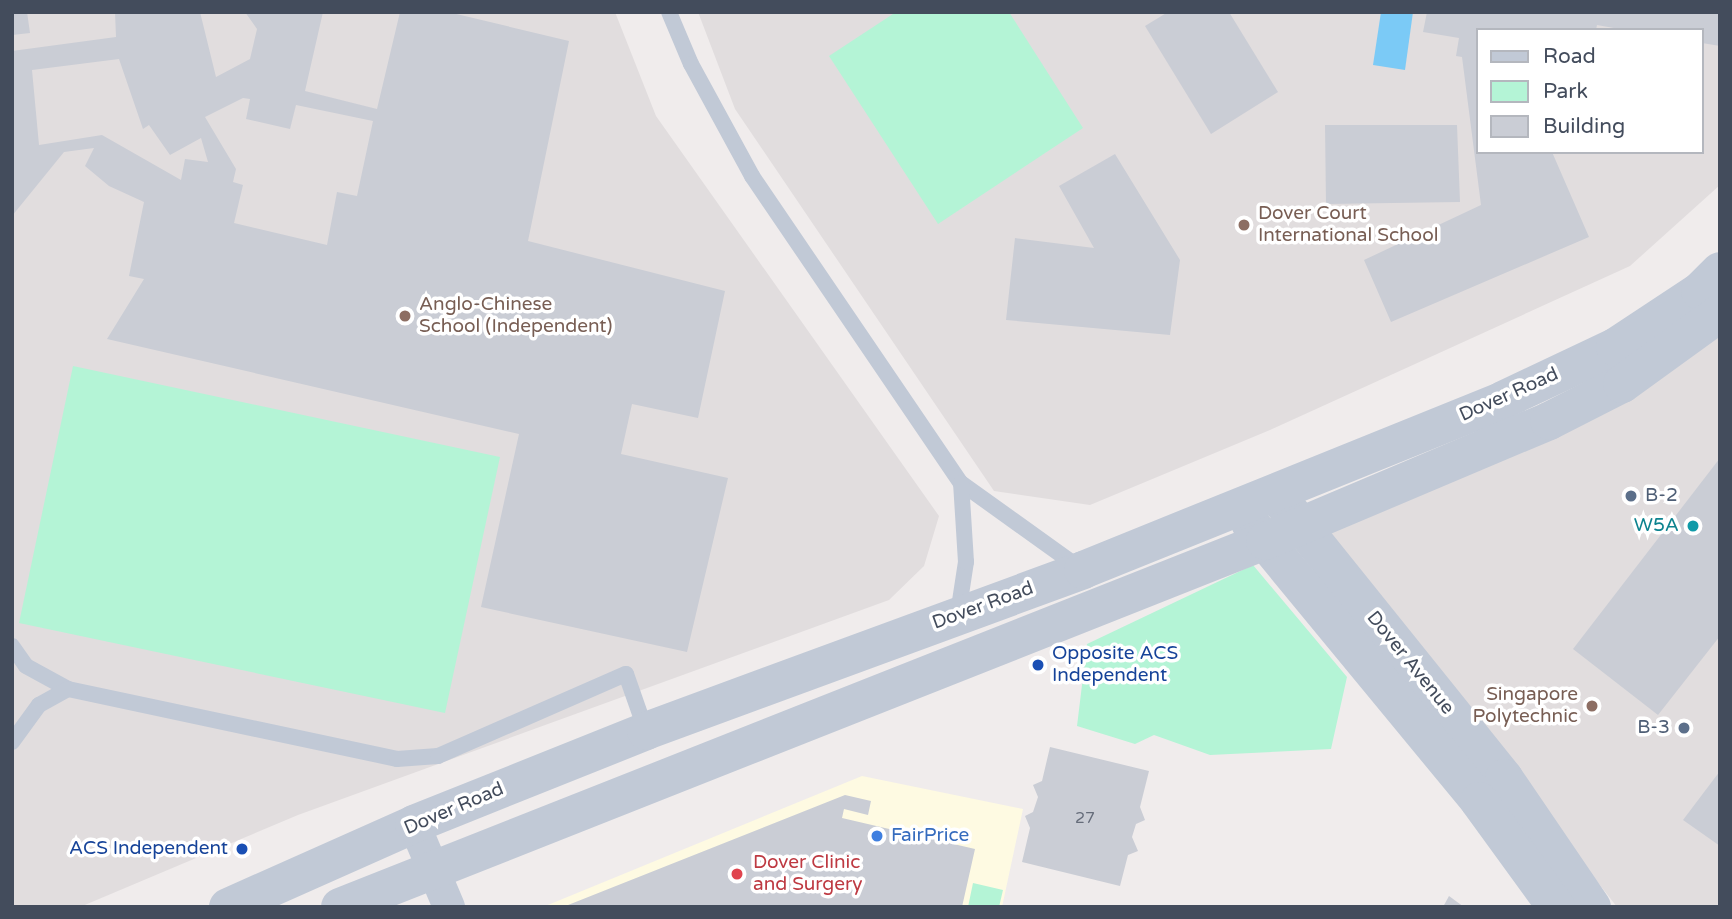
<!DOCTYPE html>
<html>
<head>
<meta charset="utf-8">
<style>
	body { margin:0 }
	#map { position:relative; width:1732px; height:919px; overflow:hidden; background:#f0ecec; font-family:"Varela Round",sans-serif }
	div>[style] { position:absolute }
	.commercial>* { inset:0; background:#fefae2 }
	.education>* { inset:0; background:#e1ddde }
	.green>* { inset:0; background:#b4f4d6 }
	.water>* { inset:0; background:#7bcaf6 }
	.building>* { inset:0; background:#cacdd5 }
	.service>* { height:16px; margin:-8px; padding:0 8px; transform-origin:8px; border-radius:8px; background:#c1c9d6 }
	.minor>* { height:32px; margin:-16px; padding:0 16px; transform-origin:16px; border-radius:16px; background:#c1c9d6 }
	.tertiary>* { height:38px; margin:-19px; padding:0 19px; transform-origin:19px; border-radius:19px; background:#c1c9d6 }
	.dots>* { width:19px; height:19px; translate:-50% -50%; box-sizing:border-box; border:4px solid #fff; border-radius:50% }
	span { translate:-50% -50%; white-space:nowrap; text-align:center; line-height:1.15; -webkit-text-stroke:7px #fff; paint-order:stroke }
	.number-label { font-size:16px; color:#656c7a }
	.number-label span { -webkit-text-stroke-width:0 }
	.education-label { font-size:19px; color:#785e54 }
	.left { translate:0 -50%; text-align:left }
	.right { translate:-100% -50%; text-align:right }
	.street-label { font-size:19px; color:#434c5c }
	.service-label { font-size:19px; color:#4e5e75 }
	.culture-label { font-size:19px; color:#0d838f }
	.transit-label { font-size:19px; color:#164399 }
	.shop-label { font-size:19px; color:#366cbe }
	.health-label { font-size:19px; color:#be3a42 }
	.frame { position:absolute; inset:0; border:14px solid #434c5c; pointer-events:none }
	.legend { position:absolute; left:1476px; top:28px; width:228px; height:126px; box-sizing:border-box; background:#fff; border:2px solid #b4b7be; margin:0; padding:9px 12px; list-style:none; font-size:21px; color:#434c5c }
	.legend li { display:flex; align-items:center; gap:14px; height:35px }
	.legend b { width:35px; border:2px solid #b4b7be }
</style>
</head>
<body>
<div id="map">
	<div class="commercial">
		<div style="clip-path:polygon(862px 776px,1023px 809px,1002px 907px,543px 907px)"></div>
	</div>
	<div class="education">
		<div style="clip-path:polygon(12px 12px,615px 12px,656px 116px,939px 516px,924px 566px,889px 600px,298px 815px,80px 907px,12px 907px)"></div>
		<div style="clip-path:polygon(evenodd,698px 12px,1720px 12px,1720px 185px,1630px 266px,1270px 430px,1090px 505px,994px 491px,735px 109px,698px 12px,1478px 30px,1702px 30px,1702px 152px,1478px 152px,1478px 30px)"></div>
		<div style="clip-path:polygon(1720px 327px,1720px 907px,1617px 907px,1327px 534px)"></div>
	</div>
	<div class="green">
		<div style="clip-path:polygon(896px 12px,1009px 12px,1083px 128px,938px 224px,829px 56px)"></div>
		<div style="clip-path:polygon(73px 366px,500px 457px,445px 713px,19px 623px)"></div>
		<div style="clip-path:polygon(1253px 565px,1347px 677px,1331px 749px,1210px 755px,1154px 735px,1135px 744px,1077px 726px,1087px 644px)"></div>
		<div style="clip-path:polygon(973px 883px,1003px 890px,999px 907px,968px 907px)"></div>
	</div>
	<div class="water">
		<div style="clip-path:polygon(1381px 12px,1413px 12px,1405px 70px,1373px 65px)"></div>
	</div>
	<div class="building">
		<div style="clip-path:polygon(12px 12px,27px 12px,30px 33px,12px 35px)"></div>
		<div style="clip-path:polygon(evenodd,115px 12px,200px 12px,216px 77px,250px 59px,257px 29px,245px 12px,323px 12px,305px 91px,377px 109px,400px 12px,448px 12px,569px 41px,528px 241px,725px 291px,698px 418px,632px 404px,621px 454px,728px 478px,687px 652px,481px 607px,519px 434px,107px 339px,144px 279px,129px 276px,144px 202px,109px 186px,85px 166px,94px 148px,64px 152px,12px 216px,12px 51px,116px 37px,115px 12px,119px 59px,143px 129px,149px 125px,170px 155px,201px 138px,208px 162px,185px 159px,181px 180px,102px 135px,39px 145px,32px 70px,119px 59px,115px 12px,243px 98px,250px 99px,246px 119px,290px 129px,296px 105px,373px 121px,357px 196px,337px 192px,327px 245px,234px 223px,243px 185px,233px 182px,236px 169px,205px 117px,243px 98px)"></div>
		<div style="clip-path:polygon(1168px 12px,1229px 12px,1278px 92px,1211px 134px,1145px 26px)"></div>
		<div style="clip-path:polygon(1427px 12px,1720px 12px,1720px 46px,1702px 43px,1702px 30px,1625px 30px,1597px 25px,1596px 30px,1478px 30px,1478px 152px,1552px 152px,1589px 237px,1391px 322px,1364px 260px,1481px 205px,1462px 57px,1456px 56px,1459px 38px,1423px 32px)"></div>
		<div style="clip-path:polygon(1325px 125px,1457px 125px,1460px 202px,1326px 204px)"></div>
		<div style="clip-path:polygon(1115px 154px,1180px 260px,1170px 335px,1006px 320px,1015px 238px,1094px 248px,1059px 186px)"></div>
		<div style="clip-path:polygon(1720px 458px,1720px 636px,1658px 715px,1573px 649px)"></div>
		<div style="clip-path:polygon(1050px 747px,1149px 771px,1140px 807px,1145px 820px,1136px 824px,1132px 837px,1138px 851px,1128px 855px,1120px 886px,1022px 862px,1030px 828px,1025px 816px,1033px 812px,1038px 797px,1033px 785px,1042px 781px)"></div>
		<div style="clip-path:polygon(1720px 771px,1720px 846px,1683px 820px)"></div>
		<div style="clip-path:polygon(845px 795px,871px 801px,868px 815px,844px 809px,842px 818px,975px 849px,962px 907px,563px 907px)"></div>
		<div style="clip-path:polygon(1449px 896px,1464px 907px,1443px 907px)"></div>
	</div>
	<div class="service">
		<div style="left:669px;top:12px;width:56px;rotate:67.1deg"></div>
		<div style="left:691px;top:64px;width:128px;rotate:61.4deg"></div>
		<div style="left:752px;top:176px;width:371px;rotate:55.8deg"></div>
		<div style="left:961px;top:483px;width:148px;rotate:35.6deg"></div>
		<div style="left:958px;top:614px;width:53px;rotate:-81.3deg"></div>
		<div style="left:966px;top:562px;width:79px;rotate:-93.6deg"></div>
		<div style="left:12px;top:646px;width:24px;rotate:55deg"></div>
		<div style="left:26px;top:666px;width:48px;rotate:28.7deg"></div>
		<div style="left:68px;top:689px;width:336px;rotate:12deg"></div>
		<div style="left:397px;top:759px;width:41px;rotate:-4.2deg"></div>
		<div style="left:438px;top:756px;width:205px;rotate:-23.6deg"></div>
		<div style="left:626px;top:674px;width:60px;rotate:70.7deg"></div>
		<div style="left:12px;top:742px;width:46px;rotate:-53.9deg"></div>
		<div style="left:39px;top:705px;width:33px;rotate:-29deg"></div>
	</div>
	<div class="minor">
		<div style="left:414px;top:824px;width:90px;rotate:67.1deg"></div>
	</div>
	<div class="tertiary">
		<div style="left:1283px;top:503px;width:353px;rotate:51.2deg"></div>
		<div style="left:1504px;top:778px;width:156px;rotate:55.7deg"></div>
		<div style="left:1250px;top:523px;width:360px;rotate:50.5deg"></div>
		<div style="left:1479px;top:801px;width:131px;rotate:54deg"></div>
		<div style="left:228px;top:907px;width:204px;rotate:-24deg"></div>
		<div style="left:414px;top:824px;width:250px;rotate:-21.8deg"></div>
		<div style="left:646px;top:731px;width:466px;rotate:-20.2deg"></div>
		<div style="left:1083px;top:570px;width:453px;rotate:-22deg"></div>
		<div style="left:1503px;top:400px;width:124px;rotate:-25.3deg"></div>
		<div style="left:1615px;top:347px;width:102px;rotate:-33.4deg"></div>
		<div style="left:1700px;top:291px;width:28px;rotate:-45deg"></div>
		<div style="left:340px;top:907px;width:995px;rotate:-21.59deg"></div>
		<div style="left:1265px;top:541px;width:308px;rotate:-22.9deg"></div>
		<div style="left:1549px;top:421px;width:82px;rotate:-26.9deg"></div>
		<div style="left:1622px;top:384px;width:121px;rotate:-35.9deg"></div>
	</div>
	<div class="dots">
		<div style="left:1244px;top:225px;background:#8d6e63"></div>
		<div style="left:405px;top:316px;background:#8d6e63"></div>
		<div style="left:1631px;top:496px;background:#5c6f8a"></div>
		<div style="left:1693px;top:526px;background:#0f9aa8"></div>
		<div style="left:1038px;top:665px;background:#1a4fb4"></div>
		<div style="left:1592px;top:706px;background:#8d6e63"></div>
		<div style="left:1684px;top:728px;background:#5c6f8a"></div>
		<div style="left:877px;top:836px;background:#3f7fe0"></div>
		<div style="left:242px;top:849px;background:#1a4fb4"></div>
		<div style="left:737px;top:874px;background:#e0444e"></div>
	</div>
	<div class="number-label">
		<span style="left:1085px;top:818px">27</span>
	</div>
	<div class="education-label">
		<span class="left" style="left:1258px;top:225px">Dover Court<br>International School</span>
		<span class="left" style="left:419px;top:316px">Anglo-Chinese<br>School (Independent)</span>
		<span class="right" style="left:1578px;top:706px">Singapore<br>Polytechnic</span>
	</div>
	<div class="street-label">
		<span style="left:1509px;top:395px;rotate:-24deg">Dover Road</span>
		<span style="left:983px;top:606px;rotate:-20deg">Dover Road</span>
		<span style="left:1410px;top:663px;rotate:51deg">Dover Avenue</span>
		<span style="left:454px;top:809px;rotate:-23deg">Dover Road</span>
	</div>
	<div class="service-label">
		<span class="left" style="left:1645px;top:496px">B-2</span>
		<span class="right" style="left:1670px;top:728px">B-3</span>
	</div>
	<div class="culture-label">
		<span class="right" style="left:1679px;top:526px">W5A</span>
	</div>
	<div class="transit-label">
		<span class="left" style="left:1052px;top:665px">Opposite ACS<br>Independent</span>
		<span class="right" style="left:228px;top:849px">ACS Independent</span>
	</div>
	<div class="shop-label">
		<span class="left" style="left:891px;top:836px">FairPrice</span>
	</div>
	<div class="health-label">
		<span class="left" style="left:753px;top:874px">Dover Clinic<br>and Surgery</span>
	</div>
	<div class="frame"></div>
	<ul class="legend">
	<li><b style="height:9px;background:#c1c9d6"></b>Road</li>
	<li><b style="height:19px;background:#b4f4d6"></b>Park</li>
	<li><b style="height:19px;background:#cacdd5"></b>Building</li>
	</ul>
</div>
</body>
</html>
